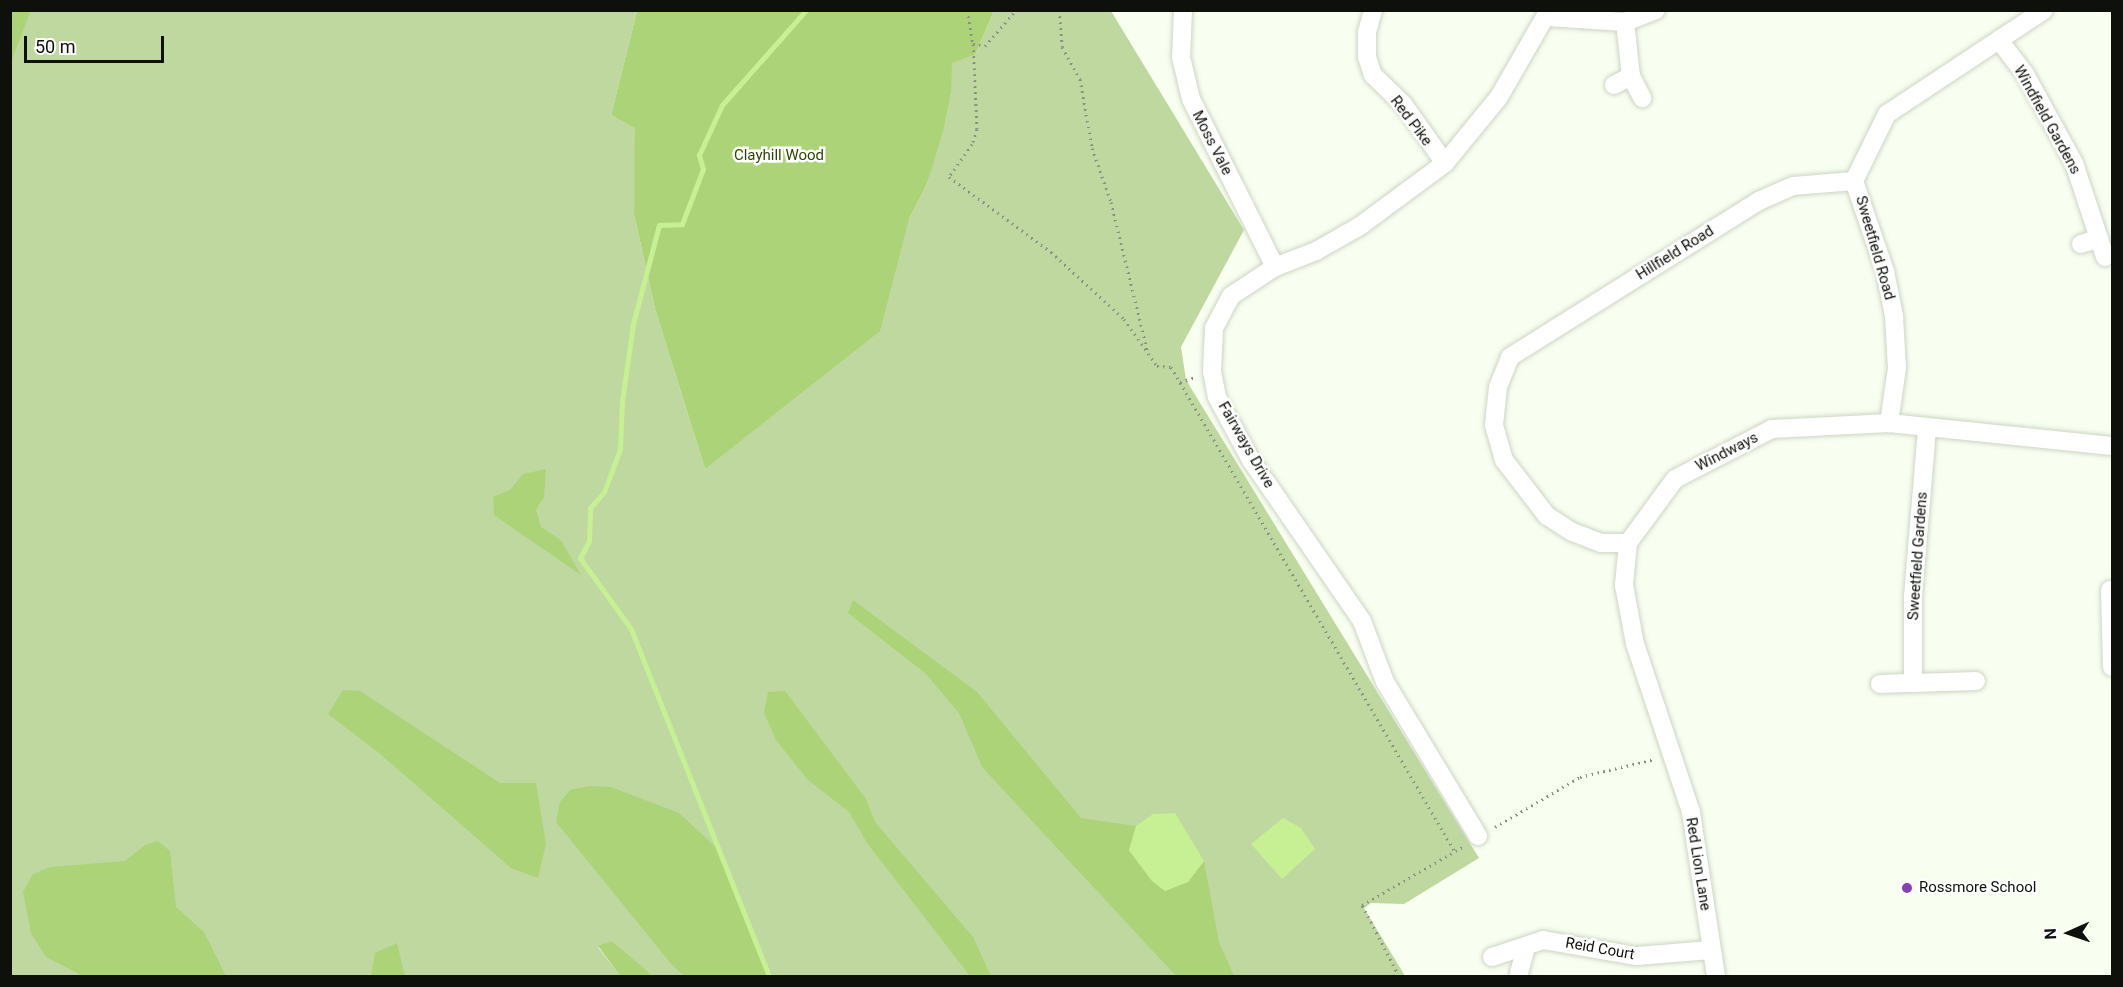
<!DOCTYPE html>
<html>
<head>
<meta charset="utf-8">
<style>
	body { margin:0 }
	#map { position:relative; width:2123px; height:987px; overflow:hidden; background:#f8fef0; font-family:Roboto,sans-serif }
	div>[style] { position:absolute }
	.green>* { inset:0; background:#bed8a0 }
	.forest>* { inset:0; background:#add379 }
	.water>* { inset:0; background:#c7ef94 }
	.stream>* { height:5px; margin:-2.5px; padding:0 2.5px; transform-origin:2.5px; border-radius:2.5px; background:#c7ef94 }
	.path>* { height:3px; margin-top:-1.5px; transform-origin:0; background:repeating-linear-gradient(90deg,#8b8f85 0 1.5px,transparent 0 6px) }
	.roads { filter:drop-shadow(0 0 2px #cdd5c4) drop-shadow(0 0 2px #cdd5c4) }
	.street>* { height:18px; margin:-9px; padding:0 9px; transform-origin:9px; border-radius:9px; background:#fff }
	.dots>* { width:16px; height:16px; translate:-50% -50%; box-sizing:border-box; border:3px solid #fff; border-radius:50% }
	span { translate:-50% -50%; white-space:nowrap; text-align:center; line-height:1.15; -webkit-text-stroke:5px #fff; paint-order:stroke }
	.street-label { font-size:15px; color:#0e110b }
	.park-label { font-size:15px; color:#2f4602 }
	.poi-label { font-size:15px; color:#0e110b }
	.left { translate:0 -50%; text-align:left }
	.frame { position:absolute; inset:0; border:12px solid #0e110b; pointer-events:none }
	.north { position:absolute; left:2039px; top:903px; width:60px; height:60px; -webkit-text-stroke:4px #fff; paint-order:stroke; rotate:267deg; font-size:16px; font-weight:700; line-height:24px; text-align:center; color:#0e110b }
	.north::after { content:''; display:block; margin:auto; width:21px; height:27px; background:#0e110b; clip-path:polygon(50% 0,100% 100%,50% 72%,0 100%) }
	.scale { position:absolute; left:24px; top:36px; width:140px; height:27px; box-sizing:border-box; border:3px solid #0e110b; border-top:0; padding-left:8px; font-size:18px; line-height:21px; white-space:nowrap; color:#0e110b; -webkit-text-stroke:4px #fff; paint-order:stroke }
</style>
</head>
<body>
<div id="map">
	<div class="green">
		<div style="clip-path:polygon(31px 11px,637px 11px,611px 115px,636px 128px,634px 214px,655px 309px,705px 469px,909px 219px,927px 184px,951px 93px,951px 63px,975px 55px,994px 11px,1111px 11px,1244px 230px,1181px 347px,1186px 380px,1479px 858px,1404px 904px,1371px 903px,1364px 908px,1405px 976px,651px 976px,612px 941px,598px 947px,620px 976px,11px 976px,10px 62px)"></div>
	</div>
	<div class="forest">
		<div style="clip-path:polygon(11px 10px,31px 11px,11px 62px,10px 11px)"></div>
		<div style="clip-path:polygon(637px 11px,994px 11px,975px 55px,952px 63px,951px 93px,943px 131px,927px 184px,909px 219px,880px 331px,705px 469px,655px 309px,634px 214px,635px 128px,611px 115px)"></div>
		<div style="clip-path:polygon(546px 469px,544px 497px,536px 510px,541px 527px,561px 540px,581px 575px,494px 515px,493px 497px,510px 490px,523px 474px)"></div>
		<div style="clip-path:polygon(853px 600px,977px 692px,1081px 818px,1136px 826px,1129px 851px,1152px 881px,1165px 891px,1188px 882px,1204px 861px,1219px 942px,1234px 976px,1176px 976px,982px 767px,959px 713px,925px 673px,848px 613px)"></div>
		<div style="clip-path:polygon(343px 690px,360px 691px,500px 783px,536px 783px,546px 844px,538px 878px,511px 868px,379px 753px,328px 714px)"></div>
		<div style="clip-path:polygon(785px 691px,866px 799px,875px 822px,973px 937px,991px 976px,970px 976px,867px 843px,849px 812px,808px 780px,776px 740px,764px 713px,768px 692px)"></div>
		<div style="clip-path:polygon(589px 786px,611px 787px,679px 813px,721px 852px,769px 976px,684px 976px,672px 965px,556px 822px,560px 802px,570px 790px)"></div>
		<div style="clip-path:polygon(158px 841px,170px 851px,176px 907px,204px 932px,226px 976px,83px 976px,46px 957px,31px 933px,23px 892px,33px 874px,50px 867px,125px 861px,145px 845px)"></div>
		<div style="clip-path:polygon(612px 941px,647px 971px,651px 976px,620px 976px,598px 946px)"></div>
		<div style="clip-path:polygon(397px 943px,405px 976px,371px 976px,375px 953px)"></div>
	</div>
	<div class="water">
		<div style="clip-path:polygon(1175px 813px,1204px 861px,1188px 882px,1165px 891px,1152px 881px,1129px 850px,1136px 826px,1153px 814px)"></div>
		<div style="clip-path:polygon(1283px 818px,1301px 828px,1315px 849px,1282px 879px,1251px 844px)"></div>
	</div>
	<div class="stream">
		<div style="left:769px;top:976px;width:373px;rotate:-111.7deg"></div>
		<div style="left:631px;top:629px;width:87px;rotate:-125.7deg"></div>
		<div style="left:580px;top:558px;width:19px;rotate:-62deg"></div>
		<div style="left:589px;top:541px;width:33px;rotate:-88deg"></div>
		<div style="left:590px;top:508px;width:21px;rotate:-49deg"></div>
		<div style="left:604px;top:492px;width:46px;rotate:-69.6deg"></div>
		<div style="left:620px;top:449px;width:48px;rotate:-87.6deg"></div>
		<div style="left:622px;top:401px;width:78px;rotate:-81.9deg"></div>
		<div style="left:633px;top:324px;width:102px;rotate:-75.3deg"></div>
		<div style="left:659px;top:225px;width:23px;rotate:-2deg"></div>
		<div style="left:682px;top:224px;width:59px;rotate:-69.1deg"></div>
		<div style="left:703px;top:169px;width:15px;rotate:-106deg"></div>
		<div style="left:699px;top:155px;width:55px;rotate:-65.3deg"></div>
		<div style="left:722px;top:105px;width:127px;rotate:-48.5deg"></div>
	</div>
	<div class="path">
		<div style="left:967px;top:10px;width:35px;rotate:80deg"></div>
		<div style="left:973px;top:44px;width:12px;rotate:9deg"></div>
		<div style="left:985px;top:46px;width:48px;rotate:-49.3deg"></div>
		<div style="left:1059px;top:10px;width:37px;rotate:85deg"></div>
		<div style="left:1062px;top:47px;width:37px;rotate:61deg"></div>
		<div style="left:1080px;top:79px;width:70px;rotate:80.1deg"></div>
		<div style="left:1092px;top:148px;width:57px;rotate:70.6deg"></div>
		<div style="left:1111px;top:202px;width:152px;rotate:76.3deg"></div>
		<div style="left:973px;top:44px;width:85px;rotate:87.3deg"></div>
		<div style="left:977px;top:129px;width:16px;rotate:108deg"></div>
		<div style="left:972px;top:144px;width:40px;rotate:124.9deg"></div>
		<div style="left:949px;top:177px;width:127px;rotate:36.3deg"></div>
		<div style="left:1051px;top:252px;width:99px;rotate:42.5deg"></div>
		<div style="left:1124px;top:319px;width:57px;rotate:54.9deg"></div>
		<div style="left:1157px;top:366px;width:14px;rotate:4deg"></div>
		<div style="left:1171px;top:367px;width:562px;rotate:59.65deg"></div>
		<div style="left:1180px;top:382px;width:16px;rotate:-18deg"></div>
		<div style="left:1495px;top:827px;width:99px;rotate:-30.5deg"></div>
		<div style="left:1580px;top:777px;width:77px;rotate:-13.5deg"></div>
		<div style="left:1399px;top:976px;width:80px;rotate:-117.5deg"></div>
		<div style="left:1362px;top:905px;width:118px;rotate:-30deg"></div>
	</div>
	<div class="roads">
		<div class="street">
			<div style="left:1183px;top:10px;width:47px;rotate:92.4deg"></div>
			<div style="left:1181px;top:57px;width:43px;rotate:76.6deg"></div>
			<div style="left:1191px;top:99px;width:188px;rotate:63.4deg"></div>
			<div style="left:1373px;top:10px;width:24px;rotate:105deg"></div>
			<div style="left:1367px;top:33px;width:24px;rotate:90deg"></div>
			<div style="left:1367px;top:57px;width:19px;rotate:72deg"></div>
			<div style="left:1373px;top:75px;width:42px;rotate:44deg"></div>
			<div style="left:1403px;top:104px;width:72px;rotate:54.6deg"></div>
			<div style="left:1547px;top:17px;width:78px;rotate:3.7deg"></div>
			<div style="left:1625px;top:22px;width:33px;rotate:-21deg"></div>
			<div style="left:1625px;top:22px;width:54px;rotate:83.7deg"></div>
			<div style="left:1631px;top:76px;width:25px;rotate:63deg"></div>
			<div style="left:1999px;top:40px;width:43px;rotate:52.6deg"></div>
			<div style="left:2025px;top:74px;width:102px;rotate:61.2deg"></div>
			<div style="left:2074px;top:163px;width:99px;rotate:71.7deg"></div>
			<div style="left:1614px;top:85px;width:19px;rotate:-28deg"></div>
			<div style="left:1854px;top:181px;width:95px;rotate:71deg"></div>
			<div style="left:1885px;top:271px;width:46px;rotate:78.7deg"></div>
			<div style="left:1894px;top:316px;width:52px;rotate:86.7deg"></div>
			<div style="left:1897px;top:368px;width:56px;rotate:98.3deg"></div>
			<div style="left:2081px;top:244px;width:19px;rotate:-18deg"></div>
			<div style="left:1628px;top:543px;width:27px;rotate:180deg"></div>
			<div style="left:1601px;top:543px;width:31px;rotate:-159deg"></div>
			<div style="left:1572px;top:532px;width:30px;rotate:-147deg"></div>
			<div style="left:1547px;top:516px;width:71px;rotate:-127.5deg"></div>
			<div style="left:1504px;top:460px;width:36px;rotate:-106deg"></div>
			<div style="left:1494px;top:425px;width:38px;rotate:-84deg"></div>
			<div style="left:1498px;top:387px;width:32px;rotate:-68deg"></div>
			<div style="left:1510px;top:357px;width:294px;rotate:-32.1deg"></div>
			<div style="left:1759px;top:201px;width:37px;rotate:-24deg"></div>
			<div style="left:1793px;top:186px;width:61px;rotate:-4.7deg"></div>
			<div style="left:1854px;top:181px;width:75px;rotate:-63.8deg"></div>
			<div style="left:1887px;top:114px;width:188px;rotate:-33.5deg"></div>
			<div style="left:2110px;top:590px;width:77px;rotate:88.5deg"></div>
			<div style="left:1913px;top:683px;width:63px;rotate:-1.8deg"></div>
			<div style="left:1880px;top:684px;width:33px;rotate:-2deg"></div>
			<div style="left:1913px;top:683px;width:87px;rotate:-90deg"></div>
			<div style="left:1913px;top:596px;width:168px;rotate:-85.2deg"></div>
			<div style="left:1478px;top:836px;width:180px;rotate:-121.1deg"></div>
			<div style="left:1385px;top:682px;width:65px;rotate:-110.7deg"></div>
			<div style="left:1362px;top:621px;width:196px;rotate:-124.6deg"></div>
			<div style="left:1251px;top:460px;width:72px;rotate:-118.4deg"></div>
			<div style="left:1217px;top:397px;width:26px;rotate:-101deg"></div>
			<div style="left:1212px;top:371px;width:43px;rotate:-87.3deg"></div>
			<div style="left:1214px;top:328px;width:36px;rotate:-62deg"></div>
			<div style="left:1231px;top:296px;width:53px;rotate:-33.4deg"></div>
			<div style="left:1275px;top:267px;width:44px;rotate:-21.3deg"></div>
			<div style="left:1316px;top:251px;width:51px;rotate:-29.6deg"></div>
			<div style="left:1360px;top:226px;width:106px;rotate:-36.5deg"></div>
			<div style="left:1445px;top:163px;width:85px;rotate:-50.7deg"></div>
			<div style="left:1499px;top:97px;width:100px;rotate:-60.1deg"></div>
			<div style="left:1492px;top:957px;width:54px;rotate:-18.4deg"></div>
			<div style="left:1543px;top:940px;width:95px;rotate:9.7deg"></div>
			<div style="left:1637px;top:956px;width:74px;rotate:-4.6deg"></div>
			<div style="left:1519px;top:973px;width:28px;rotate:-75deg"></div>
			<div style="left:1716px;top:976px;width:166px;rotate:-98.7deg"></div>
			<div style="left:1691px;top:812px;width:177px;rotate:-108.4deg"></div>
			<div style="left:1635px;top:644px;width:60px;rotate:-100.6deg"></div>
			<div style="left:1624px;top:585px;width:42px;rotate:-84.6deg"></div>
			<div style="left:1628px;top:543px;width:79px;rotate:-53.7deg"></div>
			<div style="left:1675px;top:479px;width:109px;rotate:-27.3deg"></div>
			<div style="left:1772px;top:429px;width:117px;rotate:-2.9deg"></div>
			<div style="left:1889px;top:423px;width:224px;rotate:5.9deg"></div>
		</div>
	</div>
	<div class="dots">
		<div style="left:1907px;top:888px;background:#8441b5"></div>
	</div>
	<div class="street-label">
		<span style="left:2047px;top:120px;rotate:61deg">Windfield Gardens</span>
		<span style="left:1411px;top:121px;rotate:53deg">Red Pike</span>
		<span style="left:1212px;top:143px;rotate:63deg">Moss Vale</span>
		<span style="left:1875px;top:248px;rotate:74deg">Sweetfield Road</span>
		<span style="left:1675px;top:253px;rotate:-32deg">Hillfield Road</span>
		<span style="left:1246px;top:445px;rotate:60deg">Fairways Drive</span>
		<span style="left:1727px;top:452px;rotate:-27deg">Windways</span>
		<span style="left:1918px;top:556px;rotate:-86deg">Sweetfield Gardens</span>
		<span style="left:1698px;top:864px;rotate:81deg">Red Lion Lane</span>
		<span style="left:1600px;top:949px;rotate:10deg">Reid Court</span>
	</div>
	<div class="park-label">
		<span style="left:779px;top:156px">Clayhill Wood</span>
	</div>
	<div class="poi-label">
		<span class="left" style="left:1919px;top:888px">Rossmore School</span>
	</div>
	<div class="frame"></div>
	<div class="north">N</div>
	<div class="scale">50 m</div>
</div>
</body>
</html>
